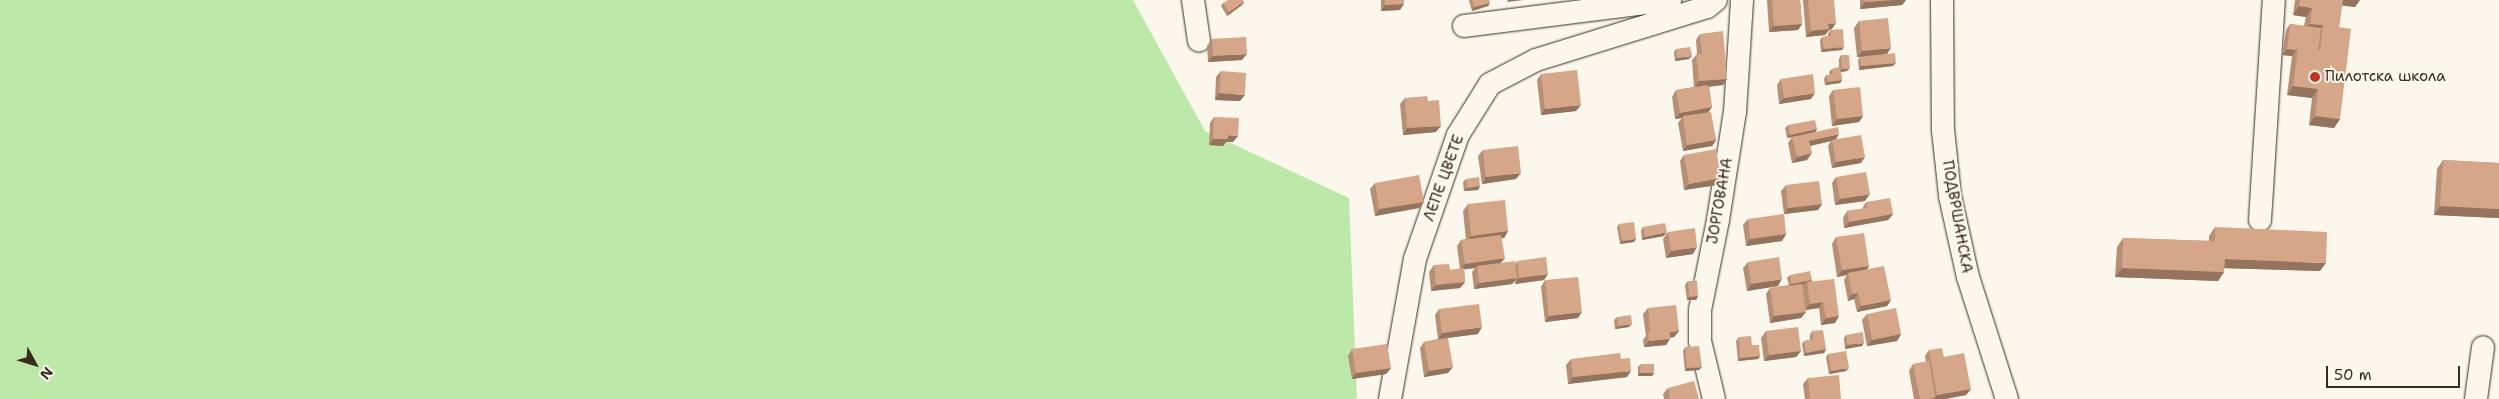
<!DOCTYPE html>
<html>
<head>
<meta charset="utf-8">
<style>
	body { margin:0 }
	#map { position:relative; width:2499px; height:399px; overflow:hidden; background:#fbf7ec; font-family:"Shantell Sans",sans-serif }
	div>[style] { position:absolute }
	.green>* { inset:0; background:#bce9a7 }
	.roads { filter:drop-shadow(0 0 1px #3b2a1e) drop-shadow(0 0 1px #3b2a1e) }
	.minor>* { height:22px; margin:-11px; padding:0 11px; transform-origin:11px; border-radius:11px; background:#fbf7ec }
	.wall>* { inset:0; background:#b78f74 }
	.shaded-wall>* { inset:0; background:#95745e }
	.building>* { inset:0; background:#d5a687 }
	.dots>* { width:14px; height:14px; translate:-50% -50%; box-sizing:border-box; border:2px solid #fbf7ec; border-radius:50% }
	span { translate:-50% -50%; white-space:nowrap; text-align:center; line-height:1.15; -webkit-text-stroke:4px #fbf7ec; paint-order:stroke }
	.poi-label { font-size:15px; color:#3b2a1e }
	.left { translate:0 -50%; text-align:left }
	.street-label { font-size:15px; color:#3b2a1e }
	.north { position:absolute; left:10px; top:339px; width:50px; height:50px; -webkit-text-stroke:4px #fbf7ec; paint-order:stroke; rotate:129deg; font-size:14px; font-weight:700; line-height:20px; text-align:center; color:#3b2a1e }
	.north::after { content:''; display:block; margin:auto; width:18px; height:22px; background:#3b2a1e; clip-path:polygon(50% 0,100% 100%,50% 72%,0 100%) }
	.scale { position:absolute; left:2326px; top:366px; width:134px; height:22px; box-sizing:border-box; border:2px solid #3b2a1e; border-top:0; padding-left:6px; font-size:15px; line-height:18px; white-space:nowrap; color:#3b2a1e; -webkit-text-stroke:4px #fbf7ec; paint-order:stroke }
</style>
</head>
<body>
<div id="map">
	<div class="green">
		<div style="clip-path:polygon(0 0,1133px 0,1205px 131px,1349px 198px,1357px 399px,0 399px)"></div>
	</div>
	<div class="roads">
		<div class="minor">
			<div style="left:1193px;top:0;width:41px;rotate:81.7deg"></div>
			<div style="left:1942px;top:0;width:130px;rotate:89.6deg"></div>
			<div style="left:1943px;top:130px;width:66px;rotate:83.9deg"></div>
			<div style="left:1950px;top:196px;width:83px;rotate:77.5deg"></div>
			<div style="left:1968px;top:277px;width:128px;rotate:72.3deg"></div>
			<div style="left:1464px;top:26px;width:208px;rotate:-7.2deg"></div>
			<div style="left:2260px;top:220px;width:220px;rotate:-86.4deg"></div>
			<div style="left:1390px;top:399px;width:142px;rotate:-79.9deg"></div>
			<div style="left:1415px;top:259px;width:131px;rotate:-70.9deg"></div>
			<div style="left:1458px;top:135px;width:60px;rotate:-57.9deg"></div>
			<div style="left:1490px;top:84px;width:52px;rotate:-27.6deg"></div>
			<div style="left:1536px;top:60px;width:179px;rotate:-17.2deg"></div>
			<div style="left:1707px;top:7px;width:11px;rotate:-38deg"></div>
			<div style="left:1714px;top:399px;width:60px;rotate:-103.6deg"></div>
			<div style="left:1700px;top:341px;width:31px;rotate:-90deg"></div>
			<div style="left:1700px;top:310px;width:92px;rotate:-78.7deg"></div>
			<div style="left:1718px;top:220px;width:109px;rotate:-81.1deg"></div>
			<div style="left:1735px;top:112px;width:112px;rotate:-86.4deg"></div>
			<div style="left:2476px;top:399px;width:52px;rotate:-82.3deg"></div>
		</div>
	</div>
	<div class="wall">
		<div style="clip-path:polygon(1381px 0,1404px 0,1400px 10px,1381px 11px)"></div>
		<div style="clip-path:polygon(1469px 0,1489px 0,1488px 6px,1472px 11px)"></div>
		<div style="clip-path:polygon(1767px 0,1800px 0,1802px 24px,1798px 30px,1769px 32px)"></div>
		<div style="clip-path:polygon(1803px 0,1834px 0,1832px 29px,1829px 30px,1825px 35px,1806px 37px)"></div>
		<div style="clip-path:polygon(1860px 0,1906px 0,1902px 5px,1860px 9px)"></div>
		<div style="clip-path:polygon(2295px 0,2360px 0,2355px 7px,2342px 5px,2339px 27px,2340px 119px,2334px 128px,2309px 125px,2312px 98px,2287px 95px,2292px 56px,2282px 55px,2286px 30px,2290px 24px,2304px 26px,2306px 17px,2293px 15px)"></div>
		<div style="clip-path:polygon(1244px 2px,1242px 5px,1227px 16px,1221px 6px,1223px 3px)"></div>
		<div style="clip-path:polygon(1859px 21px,1893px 66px,1859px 70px,1858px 60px,1860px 57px,1857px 57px,1854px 28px)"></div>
		<div style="clip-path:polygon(1830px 30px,1842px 50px,1821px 52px,1820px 40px,1822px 37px,1828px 36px,1828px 34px)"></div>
		<div style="clip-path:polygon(1700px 34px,1727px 79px,1723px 85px,1709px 87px,1712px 107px,1708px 112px,1716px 140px,1712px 146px,1683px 151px,1678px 123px,1682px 118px,1675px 119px,1672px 97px,1676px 90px,1694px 87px,1692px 60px,1697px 54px,1696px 40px)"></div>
		<div style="clip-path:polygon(1212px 39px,1242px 60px,1208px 62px,1207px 46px)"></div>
		<div style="clip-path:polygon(1676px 49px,1689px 59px,1675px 61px,1674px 52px)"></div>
		<div style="clip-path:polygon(1841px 55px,1847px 71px,1841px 72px,1842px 80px,1840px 83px,1825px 85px,1824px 79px,1826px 75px,1830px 75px,1829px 72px,1832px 69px,1839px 67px,1839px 59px)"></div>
		<div style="clip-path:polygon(1221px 71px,1240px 101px,1215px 100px,1216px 77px)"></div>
		<div style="clip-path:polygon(1541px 74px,1576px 111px,1541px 115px,1537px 80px)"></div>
		<div style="clip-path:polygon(1781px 79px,1811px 99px,1779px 104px,1777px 85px)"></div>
		<div style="clip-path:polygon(1833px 90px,1863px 116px,1859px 122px,1832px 126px,1829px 96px)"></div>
		<div style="clip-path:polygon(1405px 98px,1428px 101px,1436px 132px,1403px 135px,1400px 104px)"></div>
		<div style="clip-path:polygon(1214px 117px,1233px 142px,1226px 142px,1223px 146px,1209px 145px,1210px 123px)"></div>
		<div style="clip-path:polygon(1788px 125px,1817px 129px,1815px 132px,1836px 139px,1861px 163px,1832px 168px,1828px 146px,1831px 141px,1810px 146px,1807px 160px,1792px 163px,1788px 143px,1792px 137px,1787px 138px,1785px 128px)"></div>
		<div style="clip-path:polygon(1483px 150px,1516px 179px,1482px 184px,1478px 156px)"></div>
		<div style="clip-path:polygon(1684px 155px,1721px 178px,1717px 185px,1684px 190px,1680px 161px)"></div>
		<div style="clip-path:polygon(2443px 160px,2499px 163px,2499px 218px,2434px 215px,2437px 169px)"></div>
		<div style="clip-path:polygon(1836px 177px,1865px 201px,1835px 205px,1832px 183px)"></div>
		<div style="clip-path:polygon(1466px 179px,1480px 186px,1478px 190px,1464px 191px,1463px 182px)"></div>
		<div style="clip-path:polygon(1375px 183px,1424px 202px,1419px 208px,1375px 216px,1370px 189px)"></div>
		<div style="clip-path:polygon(1786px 185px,1822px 204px,1818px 210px,1784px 214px,1781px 191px)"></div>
		<div style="clip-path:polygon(1866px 202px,1893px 214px,1888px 220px,1844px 228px,1843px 218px,1847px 211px,1862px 209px)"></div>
		<div style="clip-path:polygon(1468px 204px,1508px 231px,1504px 238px,1502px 238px,1501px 263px,1515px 264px,1517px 261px,1544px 280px,1515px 284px,1515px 281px,1512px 284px,1474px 289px,1472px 272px,1475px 268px,1464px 269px,1465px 282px,1460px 288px,1431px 291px,1429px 272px,1434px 265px,1450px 270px,1460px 269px,1457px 246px,1461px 240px,1466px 239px,1463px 211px)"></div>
		<div style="clip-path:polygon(1748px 219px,1786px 234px,1782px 241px,1746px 246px,1743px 225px)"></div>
		<div style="clip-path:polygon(1619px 224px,1636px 239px,1634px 242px,1620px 244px,1617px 227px)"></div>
		<div style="clip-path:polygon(1643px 227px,1664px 236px,1642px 240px,1641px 230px)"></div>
		<div style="clip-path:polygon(2215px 227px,2320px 271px,2224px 268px,2224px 272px,2218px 281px,2115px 277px,2117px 247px,2123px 238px,2209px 241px,2209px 236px)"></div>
		<div style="clip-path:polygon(1668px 232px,1693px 254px,1666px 258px,1663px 239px)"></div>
		<div style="clip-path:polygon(1836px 237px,1869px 266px,1867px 270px,1891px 300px,1887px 306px,1857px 312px,1854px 299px,1848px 301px,1844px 280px,1847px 275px,1837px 277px,1832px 244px)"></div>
		<div style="clip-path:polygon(1748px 262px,1778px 286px,1747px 291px,1743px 268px)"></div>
		<div style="clip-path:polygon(1790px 275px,1812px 280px,1811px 282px,1839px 316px,1835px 323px,1821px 325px,1819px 308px,1805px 310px,1806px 312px,1801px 318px,1770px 323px,1766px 294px,1770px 288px,1789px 285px,1787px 278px)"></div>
		<div style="clip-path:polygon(1545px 280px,1578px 318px,1545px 322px,1541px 287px)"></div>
		<div style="clip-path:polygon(1688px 281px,1698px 296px,1696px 300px,1687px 300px,1685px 285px)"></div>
		<div style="clip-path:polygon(1648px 308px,1679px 331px,1674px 337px,1670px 338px,1666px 345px,1644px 347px,1643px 340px,1646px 336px,1643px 314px)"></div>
		<div style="clip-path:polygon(1439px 309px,1478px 334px,1448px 338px,1448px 373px,1424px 377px,1420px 348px,1424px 342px,1438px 339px,1435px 315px)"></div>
		<div style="clip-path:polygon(1867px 314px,1901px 334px,1897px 341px,1867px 346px,1862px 320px)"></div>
		<div style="clip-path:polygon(1617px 317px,1629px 327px,1615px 329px,1614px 320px)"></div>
		<div style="clip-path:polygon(1766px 331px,1801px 351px,1796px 357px,1764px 361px,1761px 338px)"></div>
		<div style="clip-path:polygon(1812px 331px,1826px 349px,1824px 353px,1804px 356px,1802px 344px,1804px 341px,1810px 340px,1810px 335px)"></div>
		<div style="clip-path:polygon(1846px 335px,1862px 346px,1845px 349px,1844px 338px)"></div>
		<div style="clip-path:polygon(1739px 337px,1752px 345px,1760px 356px,1758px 359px,1738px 361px,1736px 341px)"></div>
		<div style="clip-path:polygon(1685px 347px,1699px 370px,1685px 371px,1683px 351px)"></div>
		<div style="clip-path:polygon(1352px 349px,1391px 368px,1386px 374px,1352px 379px,1348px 356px)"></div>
		<div style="clip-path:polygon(1929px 350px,1944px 357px,1971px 389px,1966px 395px,1945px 399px,1914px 399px,1909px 371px,1913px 364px,1926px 362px,1925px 356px)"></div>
		<div style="clip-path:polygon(1828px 354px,1846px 371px,1829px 374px,1826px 357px)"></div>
		<div style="clip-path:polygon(1571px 359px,1621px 359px,1627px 377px,1568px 384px,1566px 365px)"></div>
		<div style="clip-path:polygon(1641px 364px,1654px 373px,1652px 376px,1638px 376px,1638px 367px)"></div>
		<div style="clip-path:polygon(1808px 378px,1841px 399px,1805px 399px,1803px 384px)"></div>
		<div style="clip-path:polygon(1668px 388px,1699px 399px,1664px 399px,1663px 394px)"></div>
	</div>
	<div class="shaded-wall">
		<div style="clip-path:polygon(1508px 0,1523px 0,1507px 2px)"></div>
		<div style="clip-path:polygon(1893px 0,1906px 0,1902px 5px,1860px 9px,1865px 2px)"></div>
		<div style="clip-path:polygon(2340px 0,2360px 0,2355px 7px,2337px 5px)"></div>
		<div style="clip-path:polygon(1244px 2px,1242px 5px,1227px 16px,1229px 12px)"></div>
		<div style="clip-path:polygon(1490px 3px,1488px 6px,1472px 11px,1474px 7px)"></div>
		<div style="clip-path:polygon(1404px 4px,1400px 10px,1381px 11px,1385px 5px)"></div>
		<div style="clip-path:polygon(2299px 6px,2312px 8px,2306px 17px,2293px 15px)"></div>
		<div style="clip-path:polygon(1836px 23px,1832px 29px,1829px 30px,1825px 35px,1806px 37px,1811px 31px,1828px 24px)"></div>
		<div style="clip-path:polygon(1802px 24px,1798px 30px,1769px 32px,1774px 26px)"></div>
		<div style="clip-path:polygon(2310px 24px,2323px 25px,2317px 34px,2304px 32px)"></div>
		<div style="clip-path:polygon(1844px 47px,1842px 50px,1821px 52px,1824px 49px)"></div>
		<div style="clip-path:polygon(1891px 48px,1887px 54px,1857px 57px,1862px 51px)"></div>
		<div style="clip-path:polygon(2287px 49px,2296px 50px,2292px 56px,2282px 55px)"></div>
		<div style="clip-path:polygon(1247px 54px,1242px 60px,1208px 62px,1213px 56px)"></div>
		<div style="clip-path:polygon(1692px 56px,1689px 59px,1675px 61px,1677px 58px)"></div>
		<div style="clip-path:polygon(1896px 63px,1893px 66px,1859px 70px,1861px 66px)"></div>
		<div style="clip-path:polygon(1850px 68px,1847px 71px,1839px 72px,1842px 69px)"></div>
		<div style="clip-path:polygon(1727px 79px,1723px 85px,1694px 88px,1699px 81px)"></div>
		<div style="clip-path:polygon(1842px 80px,1840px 83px,1825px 85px,1828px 82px)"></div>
		<div style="clip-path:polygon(2293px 86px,2318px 89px,2312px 98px,2287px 95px)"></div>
		<div style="clip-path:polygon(1219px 93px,1245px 95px,1240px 101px,1215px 100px)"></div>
		<div style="clip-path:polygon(1815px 93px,1811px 99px,1779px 104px,1784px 98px)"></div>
		<div style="clip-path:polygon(1581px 105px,1576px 111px,1541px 115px,1545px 109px)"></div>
		<div style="clip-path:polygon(1712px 107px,1708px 113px,1683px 116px,1682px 118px,1675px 119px,1680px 113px)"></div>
		<div style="clip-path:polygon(1863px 116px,1859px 122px,1832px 126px,1837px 119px)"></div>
		<div style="clip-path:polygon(2315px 116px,2340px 119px,2334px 128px,2309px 125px)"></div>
		<div style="clip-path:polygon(1441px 126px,1436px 132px,1403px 135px,1407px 128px)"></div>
		<div style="clip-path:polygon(1817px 129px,1815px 133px,1787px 138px,1790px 135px)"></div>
		<div style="clip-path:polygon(1839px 134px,1835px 141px,1832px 140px,1831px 141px,1805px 147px,1809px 141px)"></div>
		<div style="clip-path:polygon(1228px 135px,1238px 136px,1233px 142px,1226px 142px,1223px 146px,1209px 145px,1213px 139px)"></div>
		<div style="clip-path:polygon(1716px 140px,1712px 146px,1683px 151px,1687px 145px)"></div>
		<div style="clip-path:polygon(1812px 153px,1807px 160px,1792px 163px,1797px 157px)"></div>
		<div style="clip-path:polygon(1865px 157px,1861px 163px,1832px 168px,1836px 162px)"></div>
		<div style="clip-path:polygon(1521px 173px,1516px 179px,1482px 184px,1486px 177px)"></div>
		<div style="clip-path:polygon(1721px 178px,1717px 185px,1684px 190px,1689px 184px)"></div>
		<div style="clip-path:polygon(1480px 186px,1478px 190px,1464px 191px,1467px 188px)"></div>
		<div style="clip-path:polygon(1870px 194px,1865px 201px,1835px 205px,1840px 199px)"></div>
		<div style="clip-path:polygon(1424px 202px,1419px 208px,1375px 216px,1379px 209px)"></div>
		<div style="clip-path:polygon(1822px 204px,1818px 210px,1784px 214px,1788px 208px)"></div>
		<div style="clip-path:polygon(2440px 206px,2499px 209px,2499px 218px,2434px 215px)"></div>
		<div style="clip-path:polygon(1893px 214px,1888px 220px,1844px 228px,1849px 222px)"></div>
		<div style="clip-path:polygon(1508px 231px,1504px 238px,1467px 242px,1471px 236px)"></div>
		<div style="clip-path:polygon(1667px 232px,1664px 236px,1642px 240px,1645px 237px)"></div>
		<div style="clip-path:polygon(1786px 234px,1782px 241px,1746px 246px,1750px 239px)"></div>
		<div style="clip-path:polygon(1636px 239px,1634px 242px,1620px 244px,1622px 241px)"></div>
		<div style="clip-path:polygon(1697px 247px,1693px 254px,1666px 258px,1671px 251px)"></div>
		<div style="clip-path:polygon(1505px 258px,1500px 264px,1477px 266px,1475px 268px,1460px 270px,1465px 264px)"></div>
		<div style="clip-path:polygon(2225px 259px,2326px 263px,2320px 271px,2219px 268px)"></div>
		<div style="clip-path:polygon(1869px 266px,1865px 272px,1848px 273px,1847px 275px,1837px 277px,1842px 270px)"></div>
		<div style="clip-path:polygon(2122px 268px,2224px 272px,2218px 281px,2115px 277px)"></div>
		<div style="clip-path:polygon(1548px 274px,1544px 280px,1515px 284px,1519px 278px)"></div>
		<div style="clip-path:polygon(1517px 278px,1512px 284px,1474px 289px,1479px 283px)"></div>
		<div style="clip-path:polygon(1782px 279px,1778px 286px,1747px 291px,1751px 284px)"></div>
		<div style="clip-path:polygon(1812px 280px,1810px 283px,1807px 282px,1805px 284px,1789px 287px,1791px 284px)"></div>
		<div style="clip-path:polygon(1465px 282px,1460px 288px,1431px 291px,1436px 285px)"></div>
		<div style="clip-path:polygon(1858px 293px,1854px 299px,1848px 301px,1852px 294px)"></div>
		<div style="clip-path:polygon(1698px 296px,1696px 300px,1687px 300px,1689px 297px)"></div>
		<div style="clip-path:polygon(1891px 300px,1887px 306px,1857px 312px,1861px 306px)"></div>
		<div style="clip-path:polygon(1823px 302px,1819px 308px,1805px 310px,1810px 304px)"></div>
		<div style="clip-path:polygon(1582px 312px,1578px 318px,1545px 322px,1549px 316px)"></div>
		<div style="clip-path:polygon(1806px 312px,1801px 318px,1770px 323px,1774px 316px)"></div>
		<div style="clip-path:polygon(1839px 316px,1835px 323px,1821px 325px,1826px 318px)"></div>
		<div style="clip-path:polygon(1632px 324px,1629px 327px,1615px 329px,1618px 326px)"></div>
		<div style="clip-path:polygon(1482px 327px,1478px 334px,1438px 339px,1442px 333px)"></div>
		<div style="clip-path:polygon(1679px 331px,1674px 337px,1665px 338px,1670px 332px)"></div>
		<div style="clip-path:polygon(1901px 334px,1897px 341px,1867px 346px,1872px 340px)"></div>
		<div style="clip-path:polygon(1670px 339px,1666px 345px,1644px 347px,1649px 341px)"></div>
		<div style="clip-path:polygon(1864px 343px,1862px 346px,1845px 349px,1847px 345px)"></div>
		<div style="clip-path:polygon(1826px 349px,1824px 353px,1804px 356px,1806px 353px)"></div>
		<div style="clip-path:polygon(1801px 351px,1796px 357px,1764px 361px,1769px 355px)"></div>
		<div style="clip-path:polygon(1760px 356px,1758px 359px,1738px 361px,1740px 358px)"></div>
		<div style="clip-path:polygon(1453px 367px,1448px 373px,1424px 377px,1429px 371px)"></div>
		<div style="clip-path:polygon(1702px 367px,1699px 370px,1685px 371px,1687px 368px)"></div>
		<div style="clip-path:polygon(1391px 368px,1386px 374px,1352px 379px,1356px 373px)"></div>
		<div style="clip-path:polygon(1849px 368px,1846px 371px,1829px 374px,1831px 371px)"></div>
		<div style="clip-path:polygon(1631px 371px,1627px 377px,1568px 384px,1573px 377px)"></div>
		<div style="clip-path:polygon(1640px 373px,1654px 373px,1652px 376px,1638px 376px)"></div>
		<div style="clip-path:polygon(1971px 389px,1966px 395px,1945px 399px,1934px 399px,1937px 395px)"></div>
	</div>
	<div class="building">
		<div style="clip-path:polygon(1228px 0,1243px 0,1244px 2px,1229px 12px,1223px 3px)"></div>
		<div style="clip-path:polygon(1385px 0,1404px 0,1404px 4px,1385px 5px)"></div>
		<div style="clip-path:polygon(1472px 0,1489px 0,1490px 3px,1474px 7px)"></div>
		<div style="clip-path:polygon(1772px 0,1800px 0,1802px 24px,1774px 26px)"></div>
		<div style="clip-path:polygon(1808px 0,1834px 0,1836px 23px,1828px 24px,1829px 29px,1811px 31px)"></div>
		<div style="clip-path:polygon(1865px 0,1893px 0,1865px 2px)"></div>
		<div style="clip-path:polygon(2300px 0,2343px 0,2339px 27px,2351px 29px,2340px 119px,2315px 116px,2318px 89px,2293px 86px,2298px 48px,2320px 50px,2323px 25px,2310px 24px,2312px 8px,2299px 6px)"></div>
		<div style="clip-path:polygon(1888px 18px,1891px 48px,1862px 51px,1859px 21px)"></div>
		<div style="clip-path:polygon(2290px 24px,2321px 28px,2318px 50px,2298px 48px,2296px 50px,2287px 49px)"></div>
		<div style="clip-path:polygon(1843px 29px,1844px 47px,1824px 49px,1822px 37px,1831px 36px,1830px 30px)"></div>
		<div style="clip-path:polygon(1723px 31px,1727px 79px,1699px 81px,1696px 54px,1702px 54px,1700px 34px)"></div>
		<div style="clip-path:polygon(1246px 37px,1247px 54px,1213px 56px,1212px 39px)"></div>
		<div style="clip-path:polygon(1690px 47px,1692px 56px,1677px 58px,1676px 49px)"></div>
		<div style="clip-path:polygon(1895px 53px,1896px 63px,1861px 66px,1860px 57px)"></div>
		<div style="clip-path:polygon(1841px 55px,1849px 55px,1850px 68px,1842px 69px)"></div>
		<div style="clip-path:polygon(1840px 67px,1842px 80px,1828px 82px,1826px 75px,1833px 74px,1832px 69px)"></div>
		<div style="clip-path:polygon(1577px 70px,1581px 105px,1545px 109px,1541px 74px)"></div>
		<div style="clip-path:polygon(1221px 71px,1246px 73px,1245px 95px,1219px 93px)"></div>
		<div style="clip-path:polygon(1813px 74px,1815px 93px,1784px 98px,1781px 79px)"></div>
		<div style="clip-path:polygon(1708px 85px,1712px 107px,1680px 113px,1676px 90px)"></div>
		<div style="clip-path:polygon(1860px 87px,1863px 116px,1837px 119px,1833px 90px)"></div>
		<div style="clip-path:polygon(1427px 96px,1428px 101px,1439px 100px,1441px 126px,1407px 128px,1405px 98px)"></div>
		<div style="clip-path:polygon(1711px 112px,1716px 140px,1687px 145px,1683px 116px)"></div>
		<div style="clip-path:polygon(1214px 117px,1239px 118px,1238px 136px,1228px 135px,1228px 139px,1213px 139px)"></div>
		<div style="clip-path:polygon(1815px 120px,1817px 129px,1790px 135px,1788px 125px)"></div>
		<div style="clip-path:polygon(1838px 127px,1839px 134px,1809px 141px,1812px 153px,1797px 157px,1792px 137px)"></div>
		<div style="clip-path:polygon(1861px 135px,1865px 157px,1836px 162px,1832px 140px)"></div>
		<div style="clip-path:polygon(1518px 146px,1521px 173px,1486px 177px,1483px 150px)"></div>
		<div style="clip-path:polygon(1716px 149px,1721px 178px,1689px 184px,1684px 155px)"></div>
		<div style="clip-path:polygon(2443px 160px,2499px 163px,2499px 209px,2440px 206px)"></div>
		<div style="clip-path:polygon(1866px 172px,1870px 194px,1840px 199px,1836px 177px)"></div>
		<div style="clip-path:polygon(1419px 175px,1424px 202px,1379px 209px,1375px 183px)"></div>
		<div style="clip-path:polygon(1479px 177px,1480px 186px,1467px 188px,1466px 179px)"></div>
		<div style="clip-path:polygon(1819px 181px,1822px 204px,1788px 208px,1786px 185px)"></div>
		<div style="clip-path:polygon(1890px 198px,1893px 214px,1849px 222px,1847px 211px,1867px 208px,1866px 202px)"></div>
		<div style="clip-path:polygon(1505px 200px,1508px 231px,1471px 236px,1468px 204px)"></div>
		<div style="clip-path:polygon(1784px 214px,1786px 234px,1750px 239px,1748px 219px)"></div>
		<div style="clip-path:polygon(1634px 222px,1636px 239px,1622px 241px,1619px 224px)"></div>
		<div style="clip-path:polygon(1665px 223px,1667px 232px,1645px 237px,1643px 227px)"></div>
		<div style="clip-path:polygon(2215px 227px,2327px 232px,2326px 263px,2225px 259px,2224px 272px,2122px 268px,2123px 238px,2215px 241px)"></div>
		<div style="clip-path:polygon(1695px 228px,1697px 247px,1671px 251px,1668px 232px)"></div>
		<div style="clip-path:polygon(1864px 233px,1869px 266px,1842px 270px,1836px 237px)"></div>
		<div style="clip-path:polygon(1501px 235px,1505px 258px,1465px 264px,1461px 240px)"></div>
		<div style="clip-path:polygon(1546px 257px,1548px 274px,1519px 278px,1517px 261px)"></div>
		<div style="clip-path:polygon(1779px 257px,1782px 279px,1751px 284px,1748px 262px)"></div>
		<div style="clip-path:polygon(1515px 261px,1517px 278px,1479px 283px,1477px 266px)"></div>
		<div style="clip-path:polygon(1449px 264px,1450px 270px,1464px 268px,1465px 282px,1436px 285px,1434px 265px)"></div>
		<div style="clip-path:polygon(1884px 266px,1891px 300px,1861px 306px,1858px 293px,1852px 294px,1848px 273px)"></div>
		<div style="clip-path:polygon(1810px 271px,1812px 280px,1791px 284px,1790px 275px)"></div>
		<div style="clip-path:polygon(1578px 277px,1582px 312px,1549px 316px,1545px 280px)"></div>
		<div style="clip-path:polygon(1834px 279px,1839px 316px,1826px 318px,1823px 302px,1810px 304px,1807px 282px)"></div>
		<div style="clip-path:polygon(1688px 281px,1697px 281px,1698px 296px,1689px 297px)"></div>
		<div style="clip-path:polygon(1802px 284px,1806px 312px,1774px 316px,1770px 288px)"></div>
		<div style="clip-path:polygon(1479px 304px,1482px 327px,1442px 333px,1439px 309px)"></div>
		<div style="clip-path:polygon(1676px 305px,1679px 331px,1670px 332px,1670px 339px,1649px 341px,1648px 333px,1650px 332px,1648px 308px)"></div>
		<div style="clip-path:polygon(1896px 308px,1901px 334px,1872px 340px,1867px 314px)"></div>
		<div style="clip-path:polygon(1631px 315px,1632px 324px,1618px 326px,1617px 317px)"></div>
		<div style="clip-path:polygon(1798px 327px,1801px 351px,1769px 355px,1766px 331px)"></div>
		<div style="clip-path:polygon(1823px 330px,1826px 349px,1806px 353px,1804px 341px,1813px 339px,1812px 331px)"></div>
		<div style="clip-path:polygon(1863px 332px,1864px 343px,1847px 345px,1846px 335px)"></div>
		<div style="clip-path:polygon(1751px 336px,1752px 345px,1759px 345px,1760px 356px,1740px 358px,1739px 337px)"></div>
		<div style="clip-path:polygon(1448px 338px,1453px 367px,1429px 371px,1424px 342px)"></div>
		<div style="clip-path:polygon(1387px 344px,1391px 368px,1356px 373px,1352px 349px)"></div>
		<div style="clip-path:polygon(1699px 346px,1702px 367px,1687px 368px,1685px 347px)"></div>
		<div style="clip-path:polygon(1942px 348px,1944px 357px,1964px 353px,1971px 389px,1937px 395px,1929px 350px)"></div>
		<div style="clip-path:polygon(1846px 351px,1849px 368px,1831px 371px,1828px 354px)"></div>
		<div style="clip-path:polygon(1620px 353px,1621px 359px,1630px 358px,1631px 371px,1573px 377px,1571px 359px)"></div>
		<div style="clip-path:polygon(1929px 361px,1935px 397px,1926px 399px,1920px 399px,1913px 364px)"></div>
		<div style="clip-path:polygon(1641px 364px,1654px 364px,1654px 373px,1640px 373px)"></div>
		<div style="clip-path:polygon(1839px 375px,1841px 399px,1810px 399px,1808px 378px)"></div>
		<div style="clip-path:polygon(1694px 381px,1699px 399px,1670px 399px,1668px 388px)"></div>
	</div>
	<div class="dots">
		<div style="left:2315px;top:77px;background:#c8321e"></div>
	</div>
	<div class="poi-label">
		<span class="left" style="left:2325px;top:77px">Пилотска школа</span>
	</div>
	<div class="street-label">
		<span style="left:1444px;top:178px;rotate:-70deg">ЛЕПЕ ЦВЕТЕ</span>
		<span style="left:1720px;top:201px;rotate:-80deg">ЈОРГОВАНА</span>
		<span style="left:1957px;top:217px;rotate:80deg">ПОДВРШАНСКА</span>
	</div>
	<div class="north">N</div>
	<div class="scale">50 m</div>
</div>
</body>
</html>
